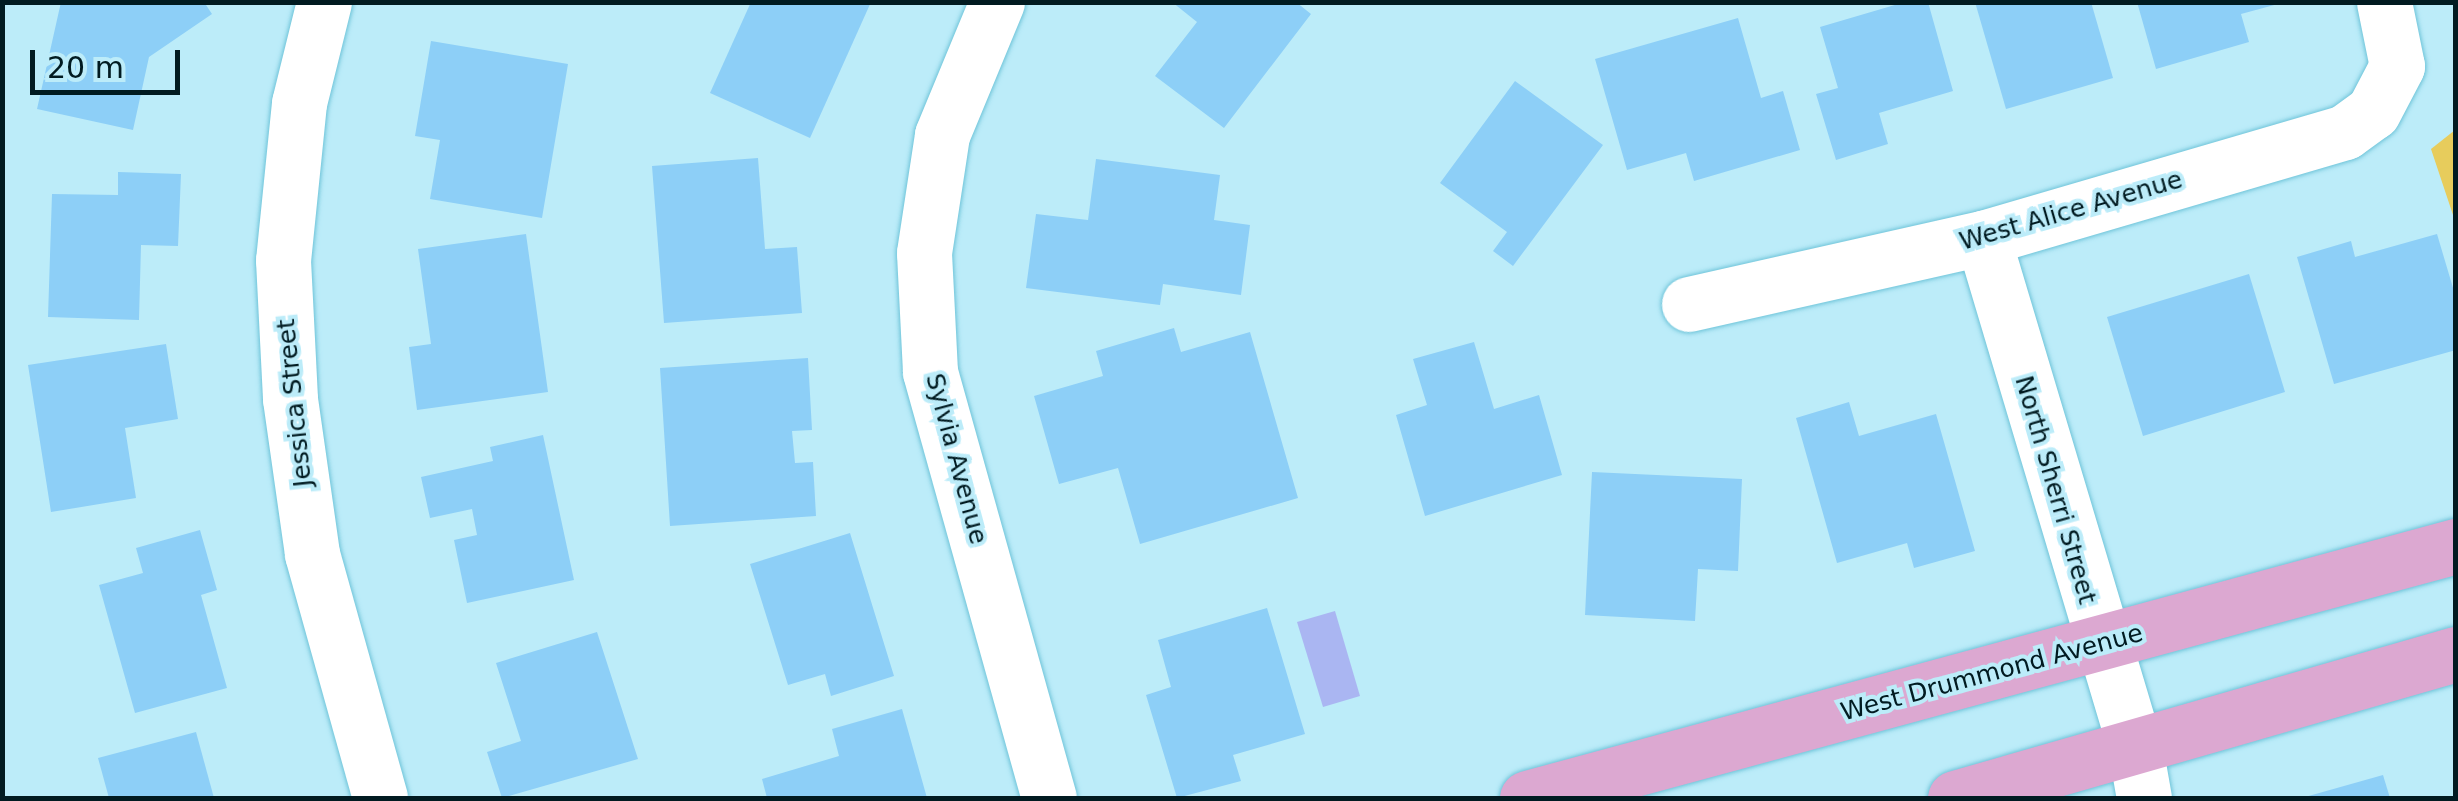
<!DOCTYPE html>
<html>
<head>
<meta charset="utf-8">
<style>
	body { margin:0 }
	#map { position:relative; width:2458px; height:801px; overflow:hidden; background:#bcecf9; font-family:"DejaVu Sans",sans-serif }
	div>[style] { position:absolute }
	.green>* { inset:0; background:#e7cc5c }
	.water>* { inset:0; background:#aab6f2 }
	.building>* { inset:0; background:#8dcff7 }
	.roads { filter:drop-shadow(0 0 2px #6fc4d9) drop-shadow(0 0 2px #6fc4d9) }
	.minor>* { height:55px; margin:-27.5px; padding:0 27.5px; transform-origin:27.5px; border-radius:27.5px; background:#fff }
	.major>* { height:55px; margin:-27.5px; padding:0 27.5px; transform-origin:27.5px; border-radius:27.5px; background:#dca8d1 }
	span { translate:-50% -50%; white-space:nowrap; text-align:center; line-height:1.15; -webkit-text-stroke:8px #bcecf9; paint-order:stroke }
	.street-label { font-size:25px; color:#011b21 }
	.frame { position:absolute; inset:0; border:5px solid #011b21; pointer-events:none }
	.scale { position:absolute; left:30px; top:50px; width:150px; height:45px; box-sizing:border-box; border:5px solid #011b21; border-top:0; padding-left:12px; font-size:30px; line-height:35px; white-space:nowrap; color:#011b21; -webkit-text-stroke:8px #bcecf9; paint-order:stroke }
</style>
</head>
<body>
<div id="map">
	<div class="green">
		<div style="clip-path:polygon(2455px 130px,2455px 221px,2431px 149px)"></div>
	</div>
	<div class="water">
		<div style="clip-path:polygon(1335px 611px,1360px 696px,1323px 707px,1297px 622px)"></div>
	</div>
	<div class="building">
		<div style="clip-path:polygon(61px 2px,204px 2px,212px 14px,149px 57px,133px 130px,37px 109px)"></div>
		<div style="clip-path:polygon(751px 2px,871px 2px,810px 138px,710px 93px)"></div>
		<div style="clip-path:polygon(1172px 2px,1296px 2px,1311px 14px,1224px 128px,1155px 76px,1197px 22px)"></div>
		<div style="clip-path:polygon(1905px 2px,1928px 2px,1953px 91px,1879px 113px,1888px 144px,1836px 160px,1816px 94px,1838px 88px,1820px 27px)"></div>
		<div style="clip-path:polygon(1975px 2px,2091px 2px,2113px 78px,2006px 109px)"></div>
		<div style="clip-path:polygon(2137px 2px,2278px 2px,2278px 4px,2241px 14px,2249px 42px,2156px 69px)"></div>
		<div style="clip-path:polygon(1738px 18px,1761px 98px,1783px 91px,1800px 150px,1694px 181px,1686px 153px,1627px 170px,1595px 59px)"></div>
		<div style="clip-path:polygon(431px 41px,568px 64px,542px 218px,430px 199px,440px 140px,415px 136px)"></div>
		<div style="clip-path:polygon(1515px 81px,1603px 145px,1513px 266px,1493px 251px,1507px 232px,1440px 183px)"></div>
		<div style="clip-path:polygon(758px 158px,765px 249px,797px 247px,802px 313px,664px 323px,652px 166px)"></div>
		<div style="clip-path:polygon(1096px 159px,1220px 175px,1214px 220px,1250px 225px,1241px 295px,1163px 284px,1160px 305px,1026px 288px,1036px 214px,1088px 220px)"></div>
		<div style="clip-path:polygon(118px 172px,181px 174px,178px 246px,141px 245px,139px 320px,48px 317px,52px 194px,118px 195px)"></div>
		<div style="clip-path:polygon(526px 234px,548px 392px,417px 410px,409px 347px,431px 344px,418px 249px)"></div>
		<div style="clip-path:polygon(2437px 234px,2456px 298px,2456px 350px,2334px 384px,2297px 257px,2351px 241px,2355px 257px)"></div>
		<div style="clip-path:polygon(2249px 274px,2285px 392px,2143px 436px,2107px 317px)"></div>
		<div style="clip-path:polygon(1174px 328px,1181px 352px,1250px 332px,1298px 498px,1140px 544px,1118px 468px,1059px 484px,1034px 396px,1103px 376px,1096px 351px)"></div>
		<div style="clip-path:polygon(1474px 342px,1494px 409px,1539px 395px,1562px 475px,1425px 516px,1396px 415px,1427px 405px,1413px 359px)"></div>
		<div style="clip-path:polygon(166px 344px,178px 419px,125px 428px,136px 498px,51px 512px,28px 365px)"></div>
		<div style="clip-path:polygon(808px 358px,812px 430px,792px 431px,795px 463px,813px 462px,816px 516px,670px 526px,660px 368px)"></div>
		<div style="clip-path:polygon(1849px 402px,1859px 436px,1936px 414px,1975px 551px,1914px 568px,1907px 543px,1837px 563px,1796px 418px)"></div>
		<div style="clip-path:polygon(543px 435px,574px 580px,467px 603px,454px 540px,477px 535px,472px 509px,430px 518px,421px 477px,493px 461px,490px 447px)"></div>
		<div style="clip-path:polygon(1592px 472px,1742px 479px,1738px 571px,1698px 569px,1695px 621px,1585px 615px)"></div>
		<div style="clip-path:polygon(200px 530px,217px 590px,201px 595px,227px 688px,135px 713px,99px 585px,143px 573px,136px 548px)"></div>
		<div style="clip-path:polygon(850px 533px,894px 676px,831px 696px,825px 674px,788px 685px,750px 564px)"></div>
		<div style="clip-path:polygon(1267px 608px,1305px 734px,1233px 755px,1241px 781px,1177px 798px,1146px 695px,1171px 687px,1158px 640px)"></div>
		<div style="clip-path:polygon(597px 632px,638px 759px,502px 798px,487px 752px,521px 741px,496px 663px)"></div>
		<div style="clip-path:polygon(902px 709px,927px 798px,767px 798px,762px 779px,839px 756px,832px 729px)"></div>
		<div style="clip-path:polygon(196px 732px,214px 798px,109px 798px,98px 758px)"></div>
		<div style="clip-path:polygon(2383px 775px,2390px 798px,2305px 798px,2305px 797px)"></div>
	</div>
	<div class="roads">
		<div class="minor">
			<div style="left:324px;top:2px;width:104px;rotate:103.9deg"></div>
			<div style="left:299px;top:103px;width:158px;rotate:95.8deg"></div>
			<div style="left:283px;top:260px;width:139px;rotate:87.1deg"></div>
			<div style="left:290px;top:399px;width:157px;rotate:81.9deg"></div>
			<div style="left:312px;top:554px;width:253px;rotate:74.4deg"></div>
			<div style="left:997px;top:2px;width:144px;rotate:112.5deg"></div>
			<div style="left:942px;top:135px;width:119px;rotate:98.7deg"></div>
			<div style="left:924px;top:253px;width:119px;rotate:87.1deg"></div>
			<div style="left:930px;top:372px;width:442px;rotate:74.4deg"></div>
			<div style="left:1983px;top:238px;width:531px;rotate:73.37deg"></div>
			<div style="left:2135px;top:747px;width:52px;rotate:80deg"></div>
			<div style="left:1689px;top:304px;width:301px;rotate:-12.7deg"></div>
			<div style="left:1983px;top:238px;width:377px;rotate:-16.3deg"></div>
			<div style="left:2345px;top:132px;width:34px;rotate:-36deg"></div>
			<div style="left:2373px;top:112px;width:52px;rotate:-62.4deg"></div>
			<div style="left:2397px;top:66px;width:65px;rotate:-101.5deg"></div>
		</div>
		<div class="major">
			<div style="left:1527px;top:798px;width:963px;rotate:-15.18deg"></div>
			<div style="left:1955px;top:798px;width:521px;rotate:-16.04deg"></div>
		</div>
	</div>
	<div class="street-label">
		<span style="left:2071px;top:211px;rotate:-16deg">West Alice Avenue</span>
		<span style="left:295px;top:403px;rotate:-96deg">Jessica Street</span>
		<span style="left:956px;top:459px;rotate:75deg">Sylvia Avenue</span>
		<span style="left:2055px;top:490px;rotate:74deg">North Sherri Street</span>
		<span style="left:1992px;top:673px;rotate:-15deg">West Drummond Avenue</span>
	</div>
	<div class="frame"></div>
	<div class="scale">20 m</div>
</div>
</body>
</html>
